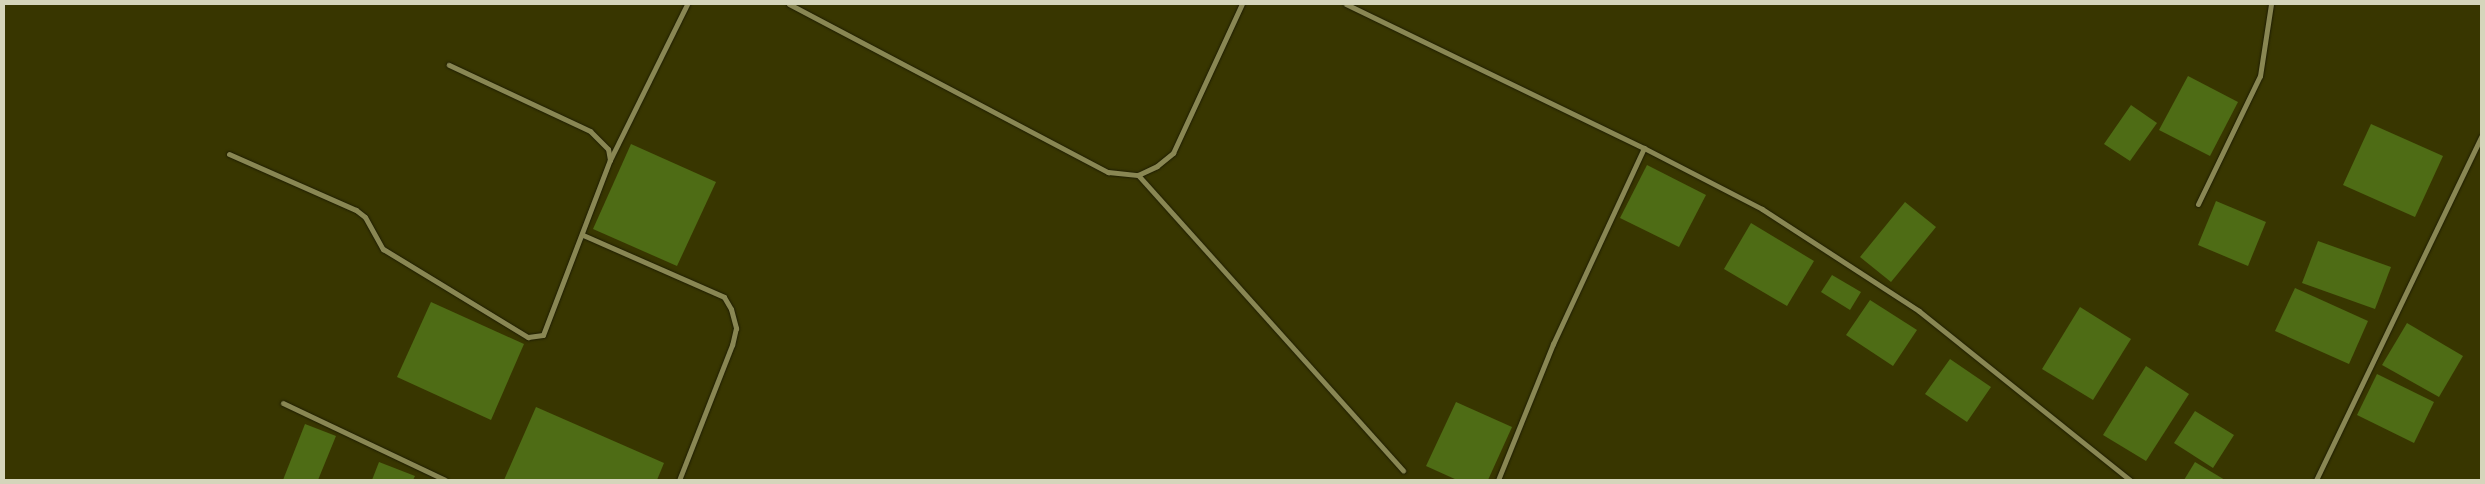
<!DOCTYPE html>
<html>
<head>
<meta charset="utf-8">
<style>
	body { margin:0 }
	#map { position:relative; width:2485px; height:484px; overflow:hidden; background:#383600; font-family:"Sofia Sans Condensed",sans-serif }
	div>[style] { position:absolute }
	.building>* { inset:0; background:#4e6c15 }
	.roads { filter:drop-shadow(0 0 1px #1e1d03) drop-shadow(0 0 1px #1e1d03) }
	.street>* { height:5px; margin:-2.5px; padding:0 2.5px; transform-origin:2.5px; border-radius:2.5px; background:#898753 }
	span { translate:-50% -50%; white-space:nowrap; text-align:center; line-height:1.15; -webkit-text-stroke:5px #383600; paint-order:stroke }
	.frame { position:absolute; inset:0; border:5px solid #d5d5bb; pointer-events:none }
</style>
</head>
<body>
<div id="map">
	<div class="building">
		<div style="clip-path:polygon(2188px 76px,2238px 102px,2210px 156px,2159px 130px)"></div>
		<div style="clip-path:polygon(2131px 105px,2157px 123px,2130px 161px,2104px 144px)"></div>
		<div style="clip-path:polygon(2371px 124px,2443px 156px,2415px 217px,2343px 185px)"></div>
		<div style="clip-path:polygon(631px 144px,716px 182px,677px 266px,593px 229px)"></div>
		<div style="clip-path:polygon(1647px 165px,1706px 195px,1679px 247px,1620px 218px)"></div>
		<div style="clip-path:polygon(2216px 201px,2266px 222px,2248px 266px,2198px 245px)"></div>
		<div style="clip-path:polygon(1905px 202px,1936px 227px,1891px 282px,1860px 257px)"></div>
		<div style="clip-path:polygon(1751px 223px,1814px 261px,1787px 306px,1724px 269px)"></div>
		<div style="clip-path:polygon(2318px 241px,2391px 267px,2375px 309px,2302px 283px)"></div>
		<div style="clip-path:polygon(1832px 275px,1861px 292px,1850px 310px,1821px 292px)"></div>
		<div style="clip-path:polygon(2295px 288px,2368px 321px,2349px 364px,2275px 331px)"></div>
		<div style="clip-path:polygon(1870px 300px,1917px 330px,1893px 366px,1846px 335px)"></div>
		<div style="clip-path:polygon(431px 302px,524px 344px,491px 420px,397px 377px)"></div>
		<div style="clip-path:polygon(2080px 307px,2131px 339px,2093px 400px,2042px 369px)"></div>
		<div style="clip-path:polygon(2407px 323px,2463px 356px,2439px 397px,2382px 365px)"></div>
		<div style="clip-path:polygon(1950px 359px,1991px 387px,1967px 422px,1925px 394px)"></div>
		<div style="clip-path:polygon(2146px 366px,2189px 394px,2146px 461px,2103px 435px)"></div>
		<div style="clip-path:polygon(2377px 374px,2434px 402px,2414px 443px,2357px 415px)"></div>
		<div style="clip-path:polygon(1456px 402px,1512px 427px,1488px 480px,1457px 480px,1426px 466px)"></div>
		<div style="clip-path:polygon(536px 407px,664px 463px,657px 480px,504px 480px)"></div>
		<div style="clip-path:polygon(2195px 411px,2234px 435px,2213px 468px,2174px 443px)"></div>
		<div style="clip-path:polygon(305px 424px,336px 436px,318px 480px,283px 480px)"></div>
		<div style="clip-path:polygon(379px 462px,415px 476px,413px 480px,372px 480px)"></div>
		<div style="clip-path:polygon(2195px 462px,2225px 480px,2184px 480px)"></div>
	</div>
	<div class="roads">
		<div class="street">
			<div style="left:789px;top:4px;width:361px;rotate:27.8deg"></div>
			<div style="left:1108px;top:172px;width:30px;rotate:6deg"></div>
			<div style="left:1138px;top:175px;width:21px;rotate:-25deg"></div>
			<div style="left:1157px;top:166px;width:21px;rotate:-39deg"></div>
			<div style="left:1173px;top:153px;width:164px;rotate:-65.2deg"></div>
			<div style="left:1346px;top:4px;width:331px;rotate:25.8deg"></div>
			<div style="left:1644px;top:148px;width:133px;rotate:27.3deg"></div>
			<div style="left:1762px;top:209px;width:187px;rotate:33deg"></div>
			<div style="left:1919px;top:311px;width:270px;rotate:38.7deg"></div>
			<div style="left:229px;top:154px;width:139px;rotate:23.8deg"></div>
			<div style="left:356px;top:210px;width:11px;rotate:38deg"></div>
			<div style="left:365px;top:217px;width:37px;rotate:61deg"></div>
			<div style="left:383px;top:249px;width:170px;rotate:31.3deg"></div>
			<div style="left:528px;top:337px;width:15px;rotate:-8deg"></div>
			<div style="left:543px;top:335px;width:187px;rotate:-69.1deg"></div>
			<div style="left:610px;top:160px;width:11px;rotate:-100deg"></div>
			<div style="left:608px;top:149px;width:25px;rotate:-135deg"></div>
			<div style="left:590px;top:131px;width:156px;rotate:-154.9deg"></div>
			<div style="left:610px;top:160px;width:174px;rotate:-63.7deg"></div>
			<div style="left:1138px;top:175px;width:397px;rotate:48.1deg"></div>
			<div style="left:2198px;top:204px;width:142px;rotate:-64.2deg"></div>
			<div style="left:2260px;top:76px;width:73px;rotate:-81.3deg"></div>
			<div style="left:583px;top:235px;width:154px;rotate:23.7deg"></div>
			<div style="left:724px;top:297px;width:14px;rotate:60deg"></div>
			<div style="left:731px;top:309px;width:20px;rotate:75deg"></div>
			<div style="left:736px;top:328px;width:17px;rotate:103deg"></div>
			<div style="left:732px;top:345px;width:145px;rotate:111.4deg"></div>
			<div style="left:283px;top:403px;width:179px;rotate:25.4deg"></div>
			<div style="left:1498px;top:480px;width:147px;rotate:-68deg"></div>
			<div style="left:1553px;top:344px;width:216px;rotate:-65.1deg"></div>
			<div style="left:2316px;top:480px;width:381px;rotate:-64.3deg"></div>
		</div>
	</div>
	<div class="frame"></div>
</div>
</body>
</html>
